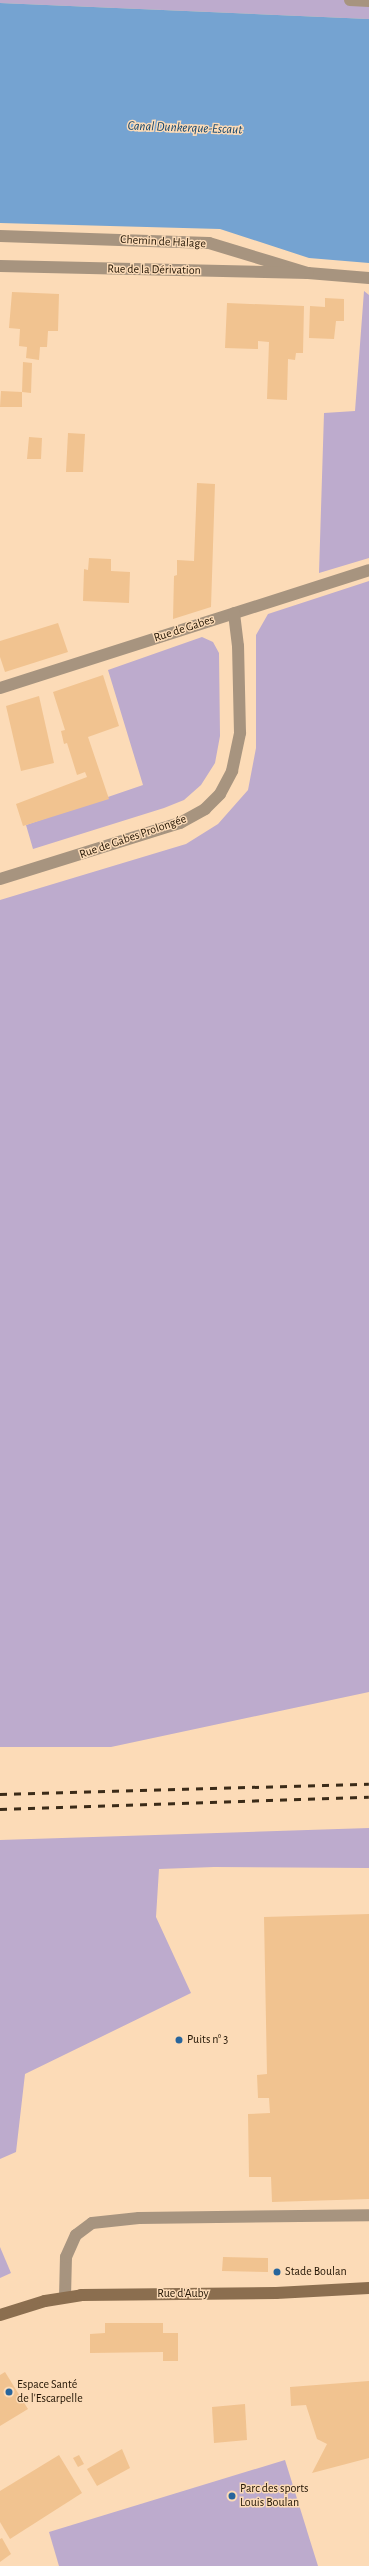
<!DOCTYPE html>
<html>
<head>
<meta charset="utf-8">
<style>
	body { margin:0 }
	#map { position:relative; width:369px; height:2566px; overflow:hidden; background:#fcdbb7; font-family:"Alegreya Sans",sans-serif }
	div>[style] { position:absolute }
	.green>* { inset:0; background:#bdabcd }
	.water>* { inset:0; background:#75a3d1 }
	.building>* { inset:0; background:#f1c390 }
	.lane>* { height:12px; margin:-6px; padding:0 6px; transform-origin:6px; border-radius:6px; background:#a7947f }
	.street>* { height:12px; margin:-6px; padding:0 6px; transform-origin:6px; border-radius:6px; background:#a7947f }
	.secondary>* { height:12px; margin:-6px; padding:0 6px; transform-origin:6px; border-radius:6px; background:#8b6e4f }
	.rail>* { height:3px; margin-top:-1.5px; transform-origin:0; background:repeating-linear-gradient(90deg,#3b2b18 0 7px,transparent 0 14px) }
	.dots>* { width:11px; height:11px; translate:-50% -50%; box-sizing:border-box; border:2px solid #fcdbb7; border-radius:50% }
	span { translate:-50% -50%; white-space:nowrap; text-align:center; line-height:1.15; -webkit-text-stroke:3px #fcdbb7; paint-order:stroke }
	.street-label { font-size:12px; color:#231504 }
	.poi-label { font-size:12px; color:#231504 }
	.left { translate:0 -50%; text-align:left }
	.water-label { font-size:13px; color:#0d416c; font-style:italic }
</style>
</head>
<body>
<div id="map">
	<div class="green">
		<div style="clip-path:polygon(0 0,369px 0,369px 19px,0 3px)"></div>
		<div style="clip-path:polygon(364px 291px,369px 295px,369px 558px,319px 573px,324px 413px,355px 411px)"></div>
		<div style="clip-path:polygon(369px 581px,369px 1692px,111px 1747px,0 1747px,0 900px,186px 844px,218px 824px,248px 790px,256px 748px,256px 635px,268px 614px)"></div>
		<div style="clip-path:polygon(202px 637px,213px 642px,219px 653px,220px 736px,215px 763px,201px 785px,184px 800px,164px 808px,33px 849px,26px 825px,143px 785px,108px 670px)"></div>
		<div style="clip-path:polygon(369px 1828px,369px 1868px,214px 1867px,159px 1869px,156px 1917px,191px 1993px,25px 2074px,16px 2152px,0 2159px,0 1840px)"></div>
		<div style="clip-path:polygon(0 2247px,11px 2273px,0 2278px)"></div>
		<div style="clip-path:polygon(285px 2460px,318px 2566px,59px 2566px,49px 2532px)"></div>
	</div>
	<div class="water">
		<div style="clip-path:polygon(0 3px,369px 19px,369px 263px,309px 258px,220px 229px,0 223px)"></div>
	</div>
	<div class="building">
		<div style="clip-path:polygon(12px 292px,59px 294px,58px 331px,48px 331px,47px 347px,40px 347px,39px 360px,26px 358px,27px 347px,19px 346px,20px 329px,9px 328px)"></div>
		<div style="clip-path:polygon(325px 298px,344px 299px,344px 321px,336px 321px,334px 339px,309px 338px,310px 306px,325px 307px)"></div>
		<div style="clip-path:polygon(227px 303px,304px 306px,303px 353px,296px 353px,295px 360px,288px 359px,287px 400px,267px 399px,269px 342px,258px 341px,258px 349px,225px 348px)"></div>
		<div style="clip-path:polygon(23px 362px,32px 363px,31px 393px,22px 392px)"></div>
		<div style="clip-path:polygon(1px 391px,22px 392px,22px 407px,0 407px)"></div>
		<div style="clip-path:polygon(68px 433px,85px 434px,83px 472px,66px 472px)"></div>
		<div style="clip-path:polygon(29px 437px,42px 438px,41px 459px,27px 459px)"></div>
		<div style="clip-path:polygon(197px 483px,215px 484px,211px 607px,173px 619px,174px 576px,177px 575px,177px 560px,194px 561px)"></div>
		<div style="clip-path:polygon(89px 558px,111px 559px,111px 571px,130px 572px,129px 603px,83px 601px,84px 569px,88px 570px)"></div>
		<div style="clip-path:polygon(58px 623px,68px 652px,5px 672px,0 657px,0 641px)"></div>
		<div style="clip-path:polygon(103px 675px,119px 726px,88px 737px,109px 799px,23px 826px,16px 804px,87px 777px,85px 772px,77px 775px,67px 743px,64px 744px,61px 731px,65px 730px,53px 692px)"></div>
		<div style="clip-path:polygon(39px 696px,54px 763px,21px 771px,6px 706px)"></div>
		<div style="clip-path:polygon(369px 1914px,369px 2199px,272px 2202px,271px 2177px,249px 2177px,248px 2114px,270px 2113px,269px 2098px,258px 2098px,257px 2075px,267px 2074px,264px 1917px)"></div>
		<div style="clip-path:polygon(223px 2257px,268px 2258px,268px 2272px,222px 2271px)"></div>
		<div style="clip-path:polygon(105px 2323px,163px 2323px,163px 2333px,178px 2333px,178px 2361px,163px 2361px,163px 2352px,90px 2353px,90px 2334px,105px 2333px)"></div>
		<div style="clip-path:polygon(5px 2372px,28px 2409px,0 2426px,0 2375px)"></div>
		<div style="clip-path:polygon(369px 2381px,369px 2458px,312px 2473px,327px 2444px,317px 2439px,306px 2405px,291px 2406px,290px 2387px)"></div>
		<div style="clip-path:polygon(245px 2404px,247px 2440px,214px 2443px,212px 2407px)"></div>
		<div style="clip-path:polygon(122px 2449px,130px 2468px,97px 2486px,87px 2469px)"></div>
		<div style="clip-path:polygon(59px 2455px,82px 2493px,10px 2539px,0 2522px,0 2491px)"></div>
		<div style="clip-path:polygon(79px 2455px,84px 2464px,78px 2467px,73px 2458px)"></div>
		<div style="clip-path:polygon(2px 2538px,11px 2554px,0 2562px,0 2539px)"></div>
	</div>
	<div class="lane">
		<div style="left:350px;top:0;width:19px;rotate:3deg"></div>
		<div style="left:0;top:236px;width:209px;rotate:1.9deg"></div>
		<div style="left:209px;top:243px;width:103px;rotate:16.9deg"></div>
		<div style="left:308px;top:273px;width:61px;rotate:4.7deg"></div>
		<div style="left:65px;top:2297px;width:40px;rotate:-88.6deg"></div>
		<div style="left:66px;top:2257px;width:24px;rotate:-66deg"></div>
		<div style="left:76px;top:2235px;width:20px;rotate:-37deg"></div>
		<div style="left:92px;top:2223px;width:47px;rotate:-6.1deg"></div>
		<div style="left:139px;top:2218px;width:230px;rotate:-0.7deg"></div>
	</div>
	<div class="street">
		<div style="left:0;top:266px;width:308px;rotate:1.3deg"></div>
		<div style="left:0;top:688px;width:387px;rotate:-17.7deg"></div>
		<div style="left:0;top:879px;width:189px;rotate:-17.3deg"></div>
		<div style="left:180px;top:823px;width:29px;rotate:-29deg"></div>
		<div style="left:205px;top:809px;width:21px;rotate:-45deg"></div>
		<div style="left:220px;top:794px;width:26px;rotate:-62deg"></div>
		<div style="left:232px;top:771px;width:39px;rotate:-78deg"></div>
		<div style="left:240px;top:733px;width:87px;rotate:-91.3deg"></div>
		<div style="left:238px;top:646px;width:33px;rotate:-97deg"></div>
	</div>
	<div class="secondary">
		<div style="left:0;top:2315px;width:47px;rotate:-17.3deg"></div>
		<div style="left:45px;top:2301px;width:36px;rotate:-9deg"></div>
		<div style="left:81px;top:2295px;width:195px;rotate:-0.6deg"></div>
		<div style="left:276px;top:2293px;width:93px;rotate:-3.1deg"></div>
	</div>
	<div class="rail">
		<div style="left:0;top:1794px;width:369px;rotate:-1.6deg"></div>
		<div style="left:0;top:1809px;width:369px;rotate:-1.9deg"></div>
	</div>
	<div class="dots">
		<div style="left:179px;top:2040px;background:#28659c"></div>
		<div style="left:277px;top:2272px;background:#28659c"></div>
		<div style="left:9px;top:2392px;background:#28659c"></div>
		<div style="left:232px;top:2496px;background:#28659c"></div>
	</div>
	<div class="street-label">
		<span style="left:163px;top:242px;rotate:3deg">Chemin de Halage</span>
		<span style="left:154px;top:270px;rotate:1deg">Rue de la Dérivation</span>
		<span style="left:184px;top:629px;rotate:-18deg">Rue de Gabes</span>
		<span style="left:133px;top:837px;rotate:-19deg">Rue de Gabes Prolongée</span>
		<span style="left:183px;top:2294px">Rue d'Auby</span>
	</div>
	<div class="poi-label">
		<span class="left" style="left:187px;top:2040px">Puits n° 3</span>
		<span class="left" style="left:285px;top:2272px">Stade Boulan</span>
		<span class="left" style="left:17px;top:2392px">Espace Santé<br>de l'Escarpelle</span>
		<span class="left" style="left:240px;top:2496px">Parc des sports<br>Louis Boulan</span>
	</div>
	<div class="water-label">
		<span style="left:185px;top:129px;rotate:2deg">Canal Dunkerque-Escaut</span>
	</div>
</div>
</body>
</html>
